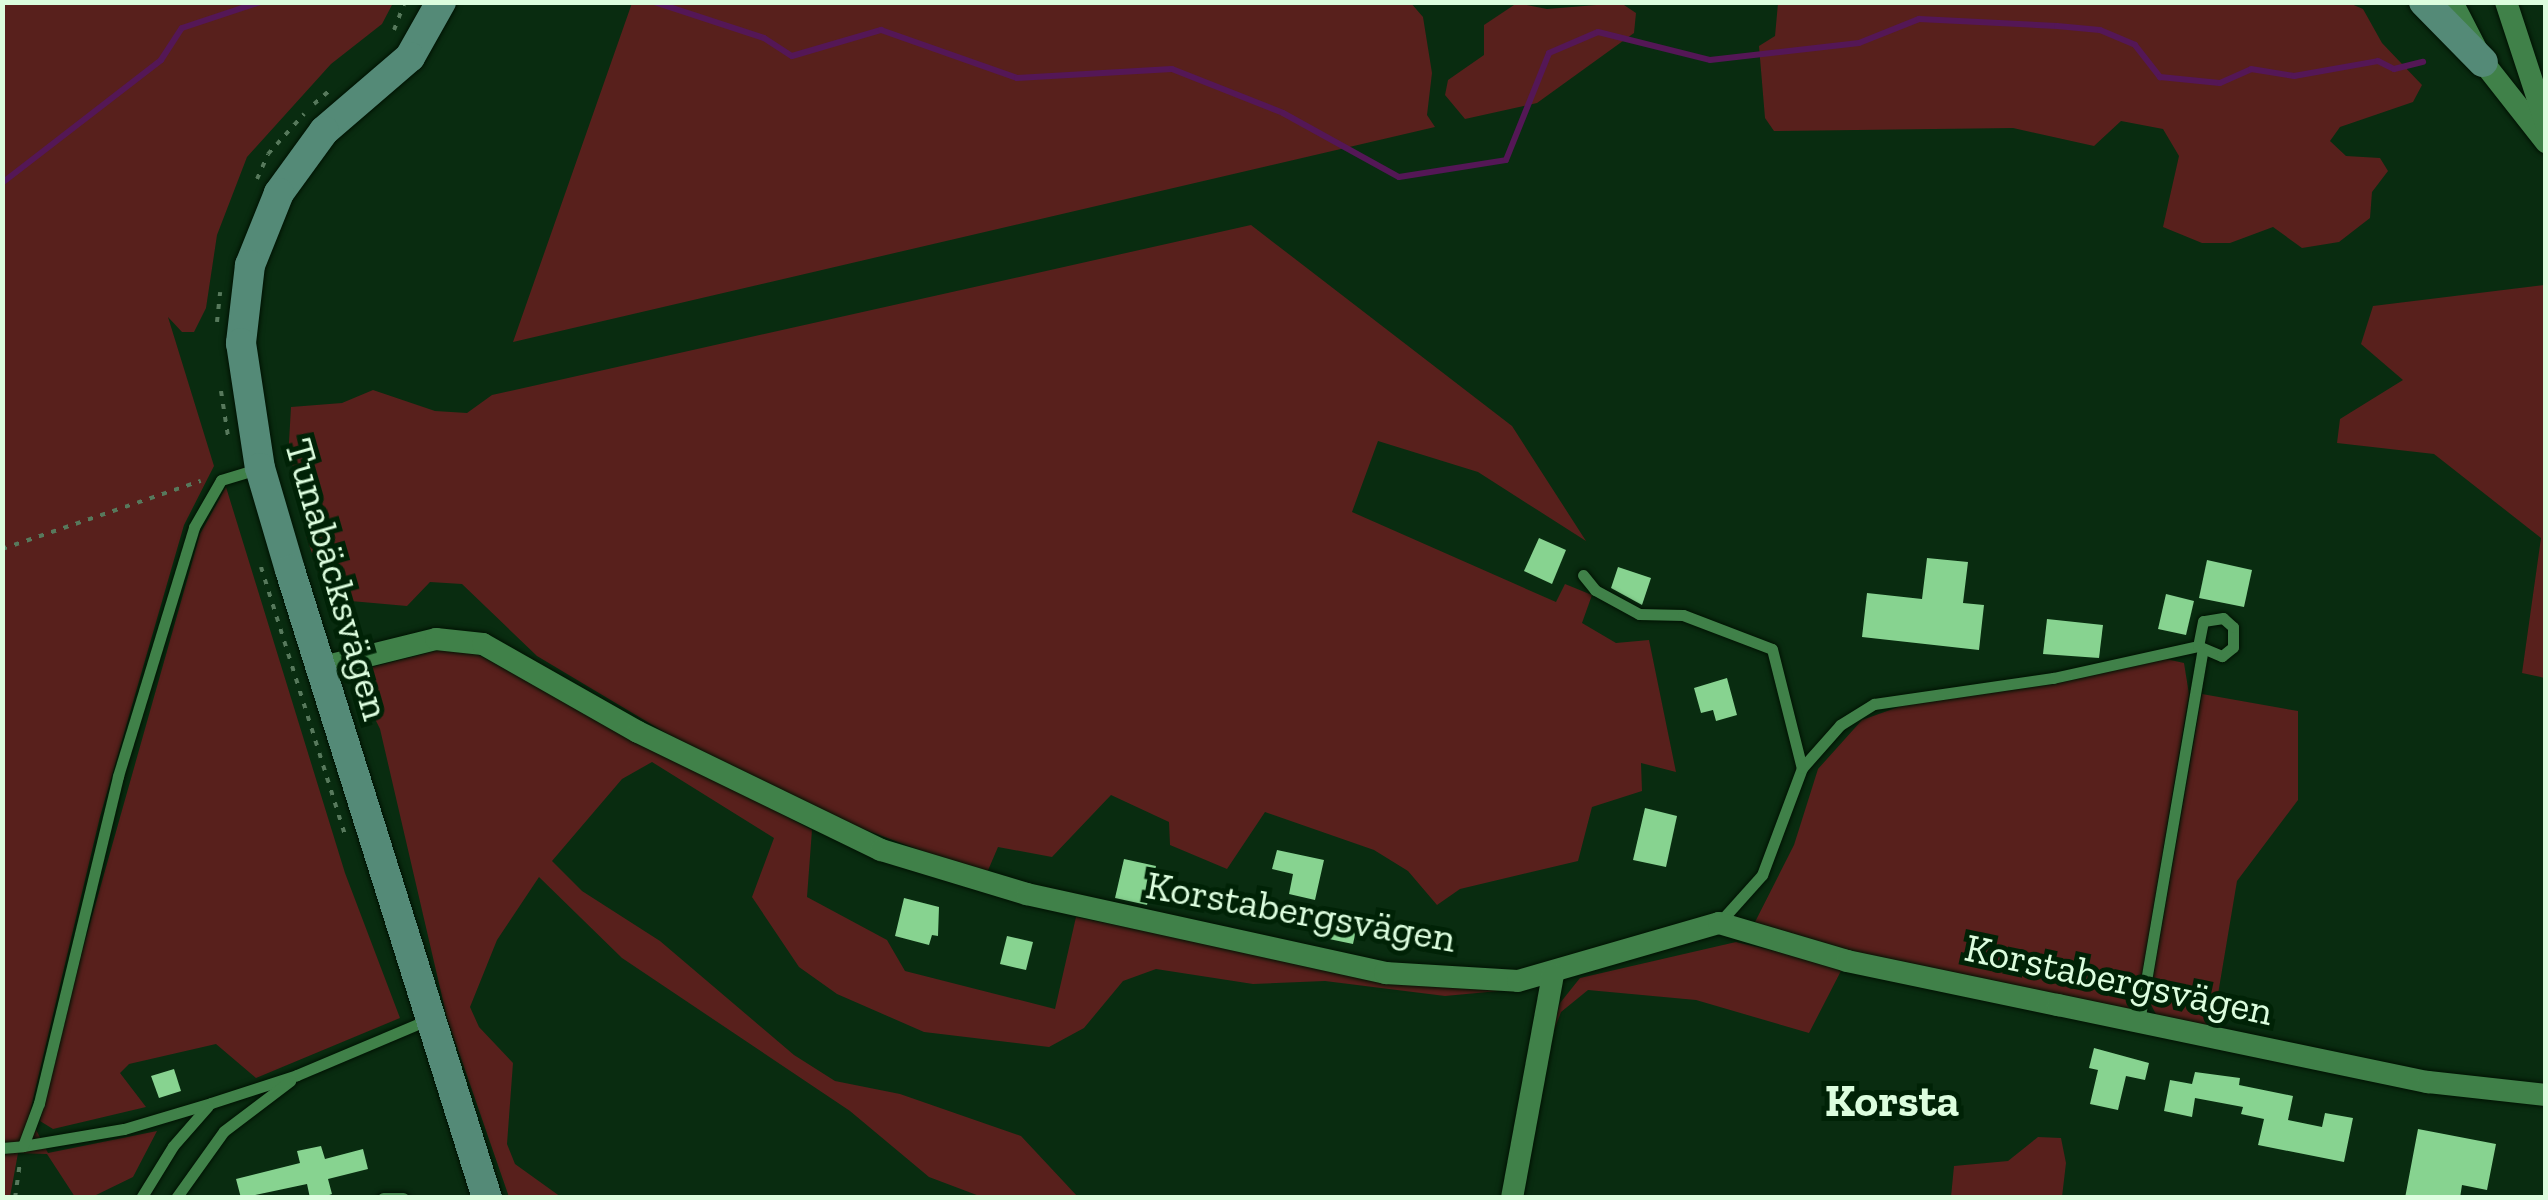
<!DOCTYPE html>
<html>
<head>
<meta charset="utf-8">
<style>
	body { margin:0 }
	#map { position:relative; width:2548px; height:1200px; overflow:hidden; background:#092c10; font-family:"Zilla Slab",serif }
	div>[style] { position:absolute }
	.green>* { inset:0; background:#58201c }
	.stream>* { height:6px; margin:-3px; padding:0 3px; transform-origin:3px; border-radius:3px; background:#541756 }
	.building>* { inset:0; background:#87d390 }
	.path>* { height:4px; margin-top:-2px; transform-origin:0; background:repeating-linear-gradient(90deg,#57795c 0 5px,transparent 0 13px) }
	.roads { filter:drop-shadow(0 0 2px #011203) drop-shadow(0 0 2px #011203) }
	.lane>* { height:11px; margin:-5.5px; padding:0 5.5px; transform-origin:5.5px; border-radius:5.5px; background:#408149 }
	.street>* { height:22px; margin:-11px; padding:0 11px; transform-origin:11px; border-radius:11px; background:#408149 }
	.secondary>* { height:30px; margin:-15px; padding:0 15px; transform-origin:15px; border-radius:15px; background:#548a77 }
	span { translate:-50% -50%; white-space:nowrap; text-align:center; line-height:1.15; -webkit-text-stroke:10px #002206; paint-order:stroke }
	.street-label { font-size:40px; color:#dcfdde }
	.quarter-label { font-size:45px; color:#dcfdde; font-weight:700 }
	.frame { position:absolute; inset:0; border:5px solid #dcfdde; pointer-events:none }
</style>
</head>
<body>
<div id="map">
	<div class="green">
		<div style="clip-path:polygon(1410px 2px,1423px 17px,1432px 73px,1427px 115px,1435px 127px,513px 342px,632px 3px)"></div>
		<div style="clip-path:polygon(2px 3px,393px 3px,382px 24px,331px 64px,247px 157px,217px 235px,206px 308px,194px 332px,182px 332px,168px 317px,214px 466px,184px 525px,100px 817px,29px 1116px,48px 1153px,157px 1131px,133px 1177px,92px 1197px,75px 1197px,47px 1154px,18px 1153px,10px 1197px,3px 1197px)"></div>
		<div style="clip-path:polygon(1517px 3px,1547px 9px,1621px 3px,1636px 13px,1634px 33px,1537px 103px,1465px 119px,1445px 95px,1448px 80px,1484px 55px,1484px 25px)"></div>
		<div style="clip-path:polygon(1778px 3px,2349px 3px,2363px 9px,2382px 43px,2422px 85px,2413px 102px,2340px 127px,2330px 141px,2346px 156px,2380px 158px,2388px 171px,2372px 192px,2370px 218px,2339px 242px,2302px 248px,2273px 227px,2230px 243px,2202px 243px,2163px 227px,2179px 156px,2163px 129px,2121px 121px,2094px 146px,2013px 128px,1774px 131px,1765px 118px,1759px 46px,1775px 36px)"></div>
		<div style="clip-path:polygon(1251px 225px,1512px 426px,1586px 541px,1478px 472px,1378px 441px,1352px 512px,1556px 602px,1565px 584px,1592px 595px,1582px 623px,1616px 643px,1649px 640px,1676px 772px,1641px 763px,1642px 791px,1592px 807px,1578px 861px,1460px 889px,1437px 905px,1408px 871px,1374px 850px,1265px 812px,1227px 869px,1170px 845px,1169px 822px,1111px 795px,1052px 857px,998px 847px,986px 875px,818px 812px,706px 757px,537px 656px,462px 584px,430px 582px,407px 606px,328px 599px,306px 536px,328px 516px,288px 459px,291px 407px,342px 403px,373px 390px,435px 411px,467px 413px,492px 395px)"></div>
		<div style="clip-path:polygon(2545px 285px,2545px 678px,2522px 673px,2541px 538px,2434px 454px,2337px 443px,2340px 419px,2403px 380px,2361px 344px,2373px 306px)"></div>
		<div style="clip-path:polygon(226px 487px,345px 873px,400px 1018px,256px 1078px,216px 1044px,129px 1064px,120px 1073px,146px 1107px,53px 1129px,40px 1121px,82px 952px,200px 534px)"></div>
		<div style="clip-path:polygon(443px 649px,475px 653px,812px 830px,807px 897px,887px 940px,905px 971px,1055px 1009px,1076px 917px,1386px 979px,1520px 989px,1445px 996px,1325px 981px,1253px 984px,1156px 969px,1123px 981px,1084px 1028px,1049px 1047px,924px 1032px,837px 994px,799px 967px,752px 897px,774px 838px,652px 762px,622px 779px,552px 861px,582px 891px,660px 941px,794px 1055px,835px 1081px,900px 1094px,1021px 1136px,1078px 1197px,982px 1197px,929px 1177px,850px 1111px,622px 958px,539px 877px,497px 940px,470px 1007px,479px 1027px,513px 1063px,507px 1144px,515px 1164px,561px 1197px,509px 1197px,447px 1018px,380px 729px,352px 672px)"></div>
		<div style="clip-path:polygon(2166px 659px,2184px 663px,2189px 694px,2137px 1005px,2131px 1011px,1763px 933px,1755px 922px,1794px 845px,1818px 769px,1862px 720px,1904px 705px,2054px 684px)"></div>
		<div style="clip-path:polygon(2202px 694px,2298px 711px,2298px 800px,2237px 881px,2212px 1030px,2158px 1018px,2149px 1001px)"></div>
		<div style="clip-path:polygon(1736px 942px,1843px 967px,1809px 1033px,1696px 1000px,1588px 990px,1561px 1012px,1548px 1046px,1560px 1003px,1580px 978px)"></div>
		<div style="clip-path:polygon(2038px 1137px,2061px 1138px,2066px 1163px,2062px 1197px,1951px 1197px,1954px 1166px,2008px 1161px)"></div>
	</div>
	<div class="stream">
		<div style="left:654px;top:2px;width:116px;rotate:18.1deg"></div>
		<div style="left:764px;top:38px;width:33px;rotate:33deg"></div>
		<div style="left:792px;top:56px;width:93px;rotate:-16.3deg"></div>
		<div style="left:881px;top:30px;width:144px;rotate:19.4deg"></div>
		<div style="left:1017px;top:78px;width:155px;rotate:-3.3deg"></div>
		<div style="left:1172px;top:69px;width:119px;rotate:21.6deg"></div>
		<div style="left:1283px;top:113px;width:132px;rotate:28.9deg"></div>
		<div style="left:1399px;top:177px;width:108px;rotate:-9deg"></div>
		<div style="left:1506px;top:160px;width:115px;rotate:-68.1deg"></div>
		<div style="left:1549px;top:53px;width:53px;rotate:-23.2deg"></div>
		<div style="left:1598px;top:32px;width:115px;rotate:14deg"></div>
		<div style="left:1710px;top:60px;width:150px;rotate:-6.5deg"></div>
		<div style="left:1859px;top:43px;width:65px;rotate:-21.8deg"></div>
		<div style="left:1919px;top:19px;width:138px;rotate:2.9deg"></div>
		<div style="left:2057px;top:26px;width:43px;rotate:5.3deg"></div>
		<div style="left:2100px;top:30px;width:38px;rotate:23deg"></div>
		<div style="left:2135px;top:45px;width:41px;rotate:52deg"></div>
		<div style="left:2160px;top:77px;width:60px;rotate:5.7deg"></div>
		<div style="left:2220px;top:83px;width:34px;rotate:-24deg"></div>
		<div style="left:2251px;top:69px;width:44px;rotate:9.2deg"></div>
		<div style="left:2294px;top:76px;width:85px;rotate:-10.1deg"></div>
		<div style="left:2378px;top:61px;width:18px;rotate:27deg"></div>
		<div style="left:2394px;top:69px;width:30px;rotate:-14deg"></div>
		<div style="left:2px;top:183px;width:201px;rotate:-37.7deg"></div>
		<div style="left:161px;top:60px;width:38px;rotate:-57deg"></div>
		<div style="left:182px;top:28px;width:82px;rotate:-18.4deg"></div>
	</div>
	<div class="building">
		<div style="clip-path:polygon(1539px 538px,1566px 550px,1552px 584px,1524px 571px)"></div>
		<div style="clip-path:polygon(1927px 558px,1968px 562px,1963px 603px,1984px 605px,1979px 650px,1862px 637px,1867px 593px,1922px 599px)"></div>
		<div style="clip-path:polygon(2207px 560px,2252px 570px,2244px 607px,2199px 598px)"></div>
		<div style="clip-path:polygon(1618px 567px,1651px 578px,1642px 605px,1611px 588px)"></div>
		<div style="clip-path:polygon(2166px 594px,2194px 601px,2186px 635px,2158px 629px)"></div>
		<div style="clip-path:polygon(2047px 619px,2103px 625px,2099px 658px,2043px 654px)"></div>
		<div style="clip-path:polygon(1727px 678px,1737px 715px,1716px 721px,1713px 710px,1701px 713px,1694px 688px)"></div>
		<div style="clip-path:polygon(1645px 808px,1677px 816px,1666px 867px,1633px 860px)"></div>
		<div style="clip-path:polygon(1277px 850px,1324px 860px,1315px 900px,1289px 894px,1293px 874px,1272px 869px)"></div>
		<div style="clip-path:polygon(1124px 859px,1156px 866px,1147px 905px,1115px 898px)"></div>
		<div style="clip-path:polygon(904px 898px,939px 907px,938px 936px,932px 935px,929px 945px,895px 936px)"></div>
		<div style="clip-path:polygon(1334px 916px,1358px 921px,1353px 944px,1329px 939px)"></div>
		<div style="clip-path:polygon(1007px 936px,1033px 942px,1026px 970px,1000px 964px)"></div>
		<div style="clip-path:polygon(2094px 1048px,2149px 1063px,2145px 1080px,2126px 1076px,2118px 1110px,2090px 1104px,2098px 1070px,2089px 1068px)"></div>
		<div style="clip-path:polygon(174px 1069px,181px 1091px,159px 1098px,151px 1076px)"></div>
		<div style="clip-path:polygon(2195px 1072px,2240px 1078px,2239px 1085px,2293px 1096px,2288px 1120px,2322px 1127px,2325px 1113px,2353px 1118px,2344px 1162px,2258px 1145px,2264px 1119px,2241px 1114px,2243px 1107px,2195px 1098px,2192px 1117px,2164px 1111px,2170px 1080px,2192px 1084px)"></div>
		<div style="clip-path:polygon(2418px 1129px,2496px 1144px,2487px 1190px,2462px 1185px,2460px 1198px,2405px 1198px)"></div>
		<div style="clip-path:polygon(321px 1146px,325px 1159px,363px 1149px,368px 1169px,328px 1179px,332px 1194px,321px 1198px,310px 1198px,307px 1184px,241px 1198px,236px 1179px,300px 1163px,297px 1151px)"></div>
	</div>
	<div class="path">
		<div style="left:394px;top:30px;width:30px;rotate:-69deg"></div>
		<div style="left:314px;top:104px;width:20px;rotate:-41deg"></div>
		<div style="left:257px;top:179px;width:27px;rotate:-66deg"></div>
		<div style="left:268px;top:154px;width:54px;rotate:-48deg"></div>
		<div style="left:217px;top:322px;width:30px;rotate:-84deg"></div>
		<div style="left:221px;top:391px;width:46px;rotate:81.2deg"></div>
		<div style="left:2px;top:549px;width:210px;rotate:-18.9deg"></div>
		<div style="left:261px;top:567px;width:285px;rotate:72.6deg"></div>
		<div style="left:15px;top:1198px;width:35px;rotate:-82deg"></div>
	</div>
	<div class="roads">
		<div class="lane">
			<div style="left:1583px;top:575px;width:19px;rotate:51deg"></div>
			<div style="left:1595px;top:590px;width:50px;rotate:28.6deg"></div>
			<div style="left:1639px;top:614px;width:44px;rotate:1.3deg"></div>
			<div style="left:1683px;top:615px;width:95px;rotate:20.9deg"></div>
			<div style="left:1772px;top:649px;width:123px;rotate:75.9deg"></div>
			<div style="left:1802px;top:768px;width:114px;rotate:110.5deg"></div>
			<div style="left:1762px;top:875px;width:64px;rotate:131.9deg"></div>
			<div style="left:1802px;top:768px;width:57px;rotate:-48.5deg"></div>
			<div style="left:1840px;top:725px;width:40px;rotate:-32deg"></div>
			<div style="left:1874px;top:704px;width:181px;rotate:-8.3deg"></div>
			<div style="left:2053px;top:678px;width:148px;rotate:-12.4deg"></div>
			<div style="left:2198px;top:646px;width:26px;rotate:23deg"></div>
			<div style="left:2222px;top:656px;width:14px;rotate:-39deg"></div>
			<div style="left:2233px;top:647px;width:20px;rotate:-90deg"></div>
			<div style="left:2233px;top:627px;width:13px;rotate:-138deg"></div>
			<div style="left:2223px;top:618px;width:20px;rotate:171deg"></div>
			<div style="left:2203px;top:621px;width:25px;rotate:101deg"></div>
			<div style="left:2139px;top:1022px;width:375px;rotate:-80.3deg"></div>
			<div style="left:23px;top:1146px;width:102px;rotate:-9.6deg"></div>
			<div style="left:124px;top:1129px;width:91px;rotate:-16.6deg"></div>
			<div style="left:211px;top:1103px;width:90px;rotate:-18deg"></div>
			<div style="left:297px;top:1075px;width:141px;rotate:-22.9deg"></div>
			<div style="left:2px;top:1148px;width:21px;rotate:-5deg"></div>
			<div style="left:23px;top:1146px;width:46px;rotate:-69.6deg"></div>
			<div style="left:39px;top:1103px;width:336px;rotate:-76.4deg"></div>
			<div style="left:118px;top:776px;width:260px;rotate:-73deg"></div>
			<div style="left:194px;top:527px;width:54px;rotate:-60.1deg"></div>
			<div style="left:221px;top:480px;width:38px;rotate:-17deg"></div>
			<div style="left:141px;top:1198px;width:61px;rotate:-58.4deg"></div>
			<div style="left:173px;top:1146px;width:53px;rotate:-48.8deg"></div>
			<div style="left:176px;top:1198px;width:82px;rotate:-54.4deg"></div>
			<div style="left:224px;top:1131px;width:83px;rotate:-37.1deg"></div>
			<div style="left:383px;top:1198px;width:20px"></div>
		</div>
		<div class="street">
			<div style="left:2452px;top:2px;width:68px;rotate:62.7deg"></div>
			<div style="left:2483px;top:62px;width:102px;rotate:51.8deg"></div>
			<div style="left:2506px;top:2px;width:128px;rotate:71.8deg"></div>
			<div style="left:319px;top:668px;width:121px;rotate:-13.9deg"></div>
			<div style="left:436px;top:639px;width:47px;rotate:6.1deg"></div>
			<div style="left:483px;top:644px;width:178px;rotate:29.6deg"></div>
			<div style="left:638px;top:732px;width:270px;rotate:25.9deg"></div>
			<div style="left:881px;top:850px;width:152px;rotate:16.8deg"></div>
			<div style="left:1027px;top:894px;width:367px;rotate:12.4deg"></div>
			<div style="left:1385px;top:973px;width:133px;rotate:3.4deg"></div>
			<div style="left:1518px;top:981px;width:209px;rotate:-16.1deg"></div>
			<div style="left:1719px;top:923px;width:134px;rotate:16.5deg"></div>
			<div style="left:1847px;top:961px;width:216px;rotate:11.8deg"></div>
			<div style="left:2058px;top:1005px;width:378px;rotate:11.8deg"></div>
			<div style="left:2428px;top:1082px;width:119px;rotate:6.3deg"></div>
			<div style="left:1512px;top:1198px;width:227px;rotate:-79.6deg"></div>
		</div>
		<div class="secondary">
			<div style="left:441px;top:2px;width:63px;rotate:119.4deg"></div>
			<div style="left:410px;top:57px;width:113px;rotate:139.3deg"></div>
			<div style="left:324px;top:131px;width:77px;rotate:126deg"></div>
			<div style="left:279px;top:193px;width:78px;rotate:111.9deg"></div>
			<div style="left:250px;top:265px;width:79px;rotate:96.6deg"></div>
			<div style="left:241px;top:343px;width:126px;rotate:81.4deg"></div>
			<div style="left:260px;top:468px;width:106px;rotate:73.6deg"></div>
			<div style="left:290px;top:570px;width:658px;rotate:72.58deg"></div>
			<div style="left:2424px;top:2px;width:84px;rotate:45.5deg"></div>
		</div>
	</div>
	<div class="street-label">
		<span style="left:338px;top:579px;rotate:74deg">Tunabäcksvägen</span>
		<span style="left:1301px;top:911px;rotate:10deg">Korstabergsvägen</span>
		<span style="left:2119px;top:979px;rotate:12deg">Korstabergsvägen</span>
	</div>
	<div class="quarter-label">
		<span style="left:1892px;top:1102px">Korsta</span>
	</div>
	<div class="frame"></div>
</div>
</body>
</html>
